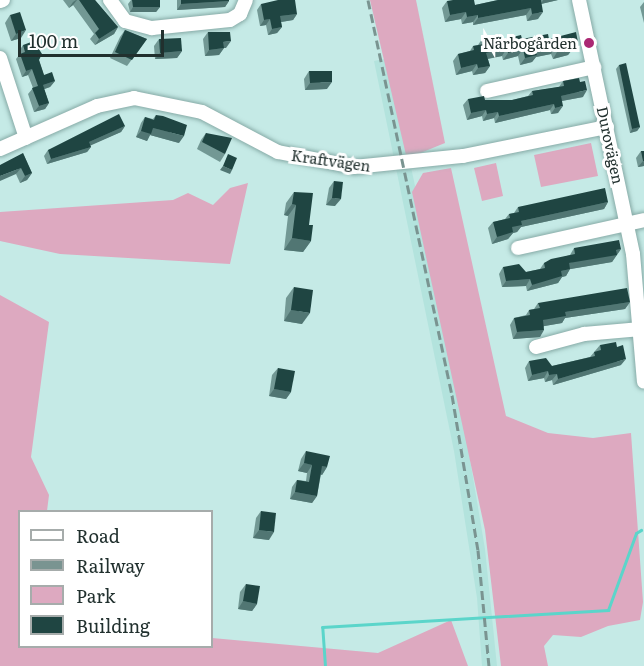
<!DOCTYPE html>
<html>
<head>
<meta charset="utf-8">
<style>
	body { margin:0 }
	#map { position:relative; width:644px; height:666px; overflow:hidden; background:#c5eae6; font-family:Literata,serif }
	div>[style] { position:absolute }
	.built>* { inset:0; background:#b3e3dd }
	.green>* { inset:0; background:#dda9c0 }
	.stream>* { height:3px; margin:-1.5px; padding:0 1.5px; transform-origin:1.5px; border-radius:1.5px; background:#5bd5ca }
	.roads { filter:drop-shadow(0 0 2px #86aaa6) drop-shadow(0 0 2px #86aaa6) }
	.minor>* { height:14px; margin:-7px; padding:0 7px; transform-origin:7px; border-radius:7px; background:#fff }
	.rail>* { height:3px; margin-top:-1.5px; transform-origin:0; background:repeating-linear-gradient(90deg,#7a9491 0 9px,transparent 0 13.5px) }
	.wall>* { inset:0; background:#729894 }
	.shaded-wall>* { inset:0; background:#517673 }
	.building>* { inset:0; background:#1f4542 }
	.dots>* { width:16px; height:16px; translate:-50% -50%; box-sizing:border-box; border:3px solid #fff; border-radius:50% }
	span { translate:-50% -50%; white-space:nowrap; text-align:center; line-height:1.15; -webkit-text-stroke:6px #fff; paint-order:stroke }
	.poi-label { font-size:15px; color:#21302e }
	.right { translate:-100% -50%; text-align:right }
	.street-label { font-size:15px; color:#21302e }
	.legend { position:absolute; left:18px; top:510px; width:195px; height:138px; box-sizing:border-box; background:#fff; border:2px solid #a6acab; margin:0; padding:8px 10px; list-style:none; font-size:18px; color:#21302e }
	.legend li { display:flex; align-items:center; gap:12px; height:30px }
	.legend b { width:30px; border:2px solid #a6acab }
	.scale { position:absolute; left:18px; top:30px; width:146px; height:27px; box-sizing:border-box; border:3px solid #21302e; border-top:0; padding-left:8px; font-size:18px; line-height:21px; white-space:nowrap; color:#21302e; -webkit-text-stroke:4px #fff; paint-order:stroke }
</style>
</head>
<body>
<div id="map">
	<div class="built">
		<div style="clip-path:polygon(388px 58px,459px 394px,485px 549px,497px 666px,482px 666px,477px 598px,454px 451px,374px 61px)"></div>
	</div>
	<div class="green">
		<div style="clip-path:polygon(370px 0,416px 0,445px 143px,413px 156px,406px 155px)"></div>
		<div style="clip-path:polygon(591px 143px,598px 176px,541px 187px,534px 155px)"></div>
		<div style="clip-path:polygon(496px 163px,503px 196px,482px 201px,474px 168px)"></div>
		<div style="clip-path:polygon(451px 168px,506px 416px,548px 433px,593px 438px,631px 433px,643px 602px,640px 620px,608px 626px,581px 637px,553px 635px,544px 646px,548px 666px,501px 666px,485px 530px,412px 192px,423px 173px)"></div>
		<div style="clip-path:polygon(248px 183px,230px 264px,60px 254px,0 241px,0 212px,173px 200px,188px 193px,213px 205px,230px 188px)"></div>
		<div style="clip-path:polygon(0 295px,49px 322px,31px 457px,49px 495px,47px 511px,20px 512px,20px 646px,212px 646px,212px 638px,378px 653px,451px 620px,468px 666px,0 666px)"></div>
	</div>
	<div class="stream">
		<div style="left:325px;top:666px;width:39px;rotate:-94deg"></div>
		<div style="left:322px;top:627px;width:287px;rotate:-3.4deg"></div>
		<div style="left:608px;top:610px;width:82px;rotate:-70deg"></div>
		<div style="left:636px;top:533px;width:6px;rotate:-31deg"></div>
	</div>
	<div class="roads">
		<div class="minor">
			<div style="left:110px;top:0;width:26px;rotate:54deg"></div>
			<div style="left:125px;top:21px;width:28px;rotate:15deg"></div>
			<div style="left:152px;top:28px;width:78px;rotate:-5.9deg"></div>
			<div style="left:230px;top:20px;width:12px;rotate:-31deg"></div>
			<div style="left:240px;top:14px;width:15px;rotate:-67deg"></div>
			<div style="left:579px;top:0;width:260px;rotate:78deg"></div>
			<div style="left:633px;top:254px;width:128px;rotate:85.1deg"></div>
			<div style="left:0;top:1px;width:3px;rotate:-18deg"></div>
			<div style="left:0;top:58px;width:84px;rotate:72deg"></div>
			<div style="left:487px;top:91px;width:110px;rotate:-12.6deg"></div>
			<div style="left:0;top:149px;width:106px;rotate:-23.9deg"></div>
			<div style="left:97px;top:106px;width:38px;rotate:-12deg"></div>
			<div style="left:134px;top:98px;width:69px;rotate:11.6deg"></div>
			<div style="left:202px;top:112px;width:86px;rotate:27.8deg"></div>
			<div style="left:278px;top:152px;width:77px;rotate:11.2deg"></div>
			<div style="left:354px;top:167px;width:110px;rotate:-5.8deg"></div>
			<div style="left:463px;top:156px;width:147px;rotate:-11.4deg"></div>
			<div style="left:518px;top:248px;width:129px;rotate:-12.5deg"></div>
			<div style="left:536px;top:347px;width:50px;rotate:-15.2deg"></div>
			<div style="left:584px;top:334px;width:57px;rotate:-5deg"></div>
		</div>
	</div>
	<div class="rail">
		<div style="left:368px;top:0;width:404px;rotate:78deg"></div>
		<div style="left:452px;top:395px;width:157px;rotate:80.5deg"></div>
		<div style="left:478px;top:550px;width:117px;rotate:84.6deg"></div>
	</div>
	<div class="wall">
		<div style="clip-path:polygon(63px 0,95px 0,118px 27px,114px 34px,95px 45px,90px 39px,94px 34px,73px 5px,69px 8px)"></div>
		<div style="clip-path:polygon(131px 0,160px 0,160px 7px,156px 12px,130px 12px,128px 4px)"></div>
		<div style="clip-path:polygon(177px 0,229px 0,229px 1px,225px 7px,177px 10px)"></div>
		<div style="clip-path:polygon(498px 0,558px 0,541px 4px,538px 19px,527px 21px,526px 15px,473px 25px,473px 22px,462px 24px,461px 19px,445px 22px,442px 8px,447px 1px,475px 5px)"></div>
		<div style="clip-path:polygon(644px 2px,644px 23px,640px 7px)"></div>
		<div style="clip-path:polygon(261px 4px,297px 14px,293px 20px,281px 22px,282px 27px,277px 33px,268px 35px,266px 25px,260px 26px,257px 10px)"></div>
		<div style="clip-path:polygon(10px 15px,21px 38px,11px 41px,5px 23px)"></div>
		<div style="clip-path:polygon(125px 30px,147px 39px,127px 66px,110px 58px,120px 37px)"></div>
		<div style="clip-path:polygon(208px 32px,226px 48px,224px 48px,219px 55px,205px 56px,203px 39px)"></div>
		<div style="clip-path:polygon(159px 39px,182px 51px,177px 58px,155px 59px,154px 46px)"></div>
		<div style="clip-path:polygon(482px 39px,500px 40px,549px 39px,578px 42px,568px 55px,553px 59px,551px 54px,536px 57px,532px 62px,520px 65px,518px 56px,503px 60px,502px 56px,488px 59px,490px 66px,485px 73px,473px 75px,472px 71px,456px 75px,453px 61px,458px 54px,470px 51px,473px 46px,478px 45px)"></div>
		<div style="clip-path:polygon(23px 45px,39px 60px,44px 75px,55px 81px,50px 87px,44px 89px,49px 103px,45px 109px,34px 112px,28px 94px,33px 88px,28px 75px,22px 77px,16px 59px,20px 54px,19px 51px)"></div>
		<div style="clip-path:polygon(619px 65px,640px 127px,637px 131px,630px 133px,616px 69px)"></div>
		<div style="clip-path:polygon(309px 71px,327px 89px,305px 90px,304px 79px)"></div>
		<div style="clip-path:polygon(563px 81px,583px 97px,562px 101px,558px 113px,551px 114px,550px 110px,495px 123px,494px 118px,483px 121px,482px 116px,467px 120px,463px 105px,468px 99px,485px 100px,512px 100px,528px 96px,532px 91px,559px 87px)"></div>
		<div style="clip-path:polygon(156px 115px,179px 143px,150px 135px,147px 141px,136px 137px,141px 123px,145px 117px,153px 119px)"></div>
		<div style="clip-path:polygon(125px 126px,121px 132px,90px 145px,91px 147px,87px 152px,47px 164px,44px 156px,48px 150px)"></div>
		<div style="clip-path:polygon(206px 133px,225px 154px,220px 162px,197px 149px,201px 140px)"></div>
		<div style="clip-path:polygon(641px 151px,644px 151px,644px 166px,638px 167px,636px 158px)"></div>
		<div style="clip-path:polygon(23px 153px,32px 173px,27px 180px,20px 183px,16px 174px)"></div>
		<div style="clip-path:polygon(334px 181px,335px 206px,326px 205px,329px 188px)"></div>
		<div style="clip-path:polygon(294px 192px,309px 225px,311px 241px,303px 252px,284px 250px,288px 216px,284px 215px,286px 203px)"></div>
		<div style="clip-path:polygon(608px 202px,604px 209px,521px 227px,517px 232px,513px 233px,508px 239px,492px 244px,488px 228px,493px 222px,505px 219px,509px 214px,514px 213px,518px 207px)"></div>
		<div style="clip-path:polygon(574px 248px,621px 249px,612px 262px,570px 269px,566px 276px,562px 277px,558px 283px,527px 291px,526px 286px,502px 287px,499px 274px,503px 267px,526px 272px,540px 269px,544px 263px,570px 255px)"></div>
		<div style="clip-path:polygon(294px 287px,302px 324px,284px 321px,286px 298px)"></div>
		<div style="clip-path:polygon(630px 302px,625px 309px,565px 318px,562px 323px,544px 326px,540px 337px,513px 339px,510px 325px,514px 318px,526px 315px,529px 310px,534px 309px,538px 303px)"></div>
		<div style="clip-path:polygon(600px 345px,621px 365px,553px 385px,552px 380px,545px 382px,544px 378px,528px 381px,525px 368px,529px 361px,552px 366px,590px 357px)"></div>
		<div style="clip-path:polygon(278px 368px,291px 392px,286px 399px,269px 396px,272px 375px)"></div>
		<div style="clip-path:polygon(306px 451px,327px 467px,322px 475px,321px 474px,317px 496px,312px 503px,290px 499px,292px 487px,297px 480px,306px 481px,307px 473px,298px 471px,301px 459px)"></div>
		<div style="clip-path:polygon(261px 511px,269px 540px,253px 538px,256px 518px)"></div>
		<div style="clip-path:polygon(246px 584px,257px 604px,252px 611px,238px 609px,240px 592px)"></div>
	</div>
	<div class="shaded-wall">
		<div style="clip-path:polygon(76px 0,77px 0,73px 5px,69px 8px,73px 2px)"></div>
		<div style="clip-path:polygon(543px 0,558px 0,541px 4px)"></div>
		<div style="clip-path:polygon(229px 1px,225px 7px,177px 10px,181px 4px)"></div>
		<div style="clip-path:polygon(133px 7px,160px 7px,156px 12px,130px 12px)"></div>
		<div style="clip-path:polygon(531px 8px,526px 15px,473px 25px,478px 18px)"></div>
		<div style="clip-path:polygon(466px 12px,461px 19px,445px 22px,450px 15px)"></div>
		<div style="clip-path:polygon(543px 12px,538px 19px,527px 21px,532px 14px)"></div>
		<div style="clip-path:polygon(297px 14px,293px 20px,275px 23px,280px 16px)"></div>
		<div style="clip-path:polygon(478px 15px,473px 22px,462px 24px,467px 17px)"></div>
		<div style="clip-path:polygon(270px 19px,266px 25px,260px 26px,264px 20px)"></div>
		<div style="clip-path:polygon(118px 27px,114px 34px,95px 45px,99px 39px)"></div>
		<div style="clip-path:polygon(282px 27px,277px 33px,268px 35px,272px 29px)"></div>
		<div style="clip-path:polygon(26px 30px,21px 38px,11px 41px,16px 34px)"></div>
		<div style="clip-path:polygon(231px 41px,226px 48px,219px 48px,223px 42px)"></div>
		<div style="clip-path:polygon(578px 42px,568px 55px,553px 59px,557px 52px,572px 43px)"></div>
		<div style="clip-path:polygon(556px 46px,551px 54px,536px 57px,532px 62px,520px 65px,525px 58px,535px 51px)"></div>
		<div style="clip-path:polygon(224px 48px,219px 55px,205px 56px,209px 50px)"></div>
		<div style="clip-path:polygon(507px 48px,502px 56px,481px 60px,486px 53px)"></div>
		<div style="clip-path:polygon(523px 49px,518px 56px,503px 60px,508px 53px)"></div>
		<div style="clip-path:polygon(182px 51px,177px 58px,155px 59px,160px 53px)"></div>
		<div style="clip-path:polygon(477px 64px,472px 71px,456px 75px,461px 68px)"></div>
		<div style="clip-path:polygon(490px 66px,485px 73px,473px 75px,478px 68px)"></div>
		<div style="clip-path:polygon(32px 69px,28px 75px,22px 77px,26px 71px)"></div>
		<div style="clip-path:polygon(55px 81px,50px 87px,39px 91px,43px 85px)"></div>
		<div style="clip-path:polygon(332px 82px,327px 89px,305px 90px,310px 83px)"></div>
		<div style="clip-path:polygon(587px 90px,583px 97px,556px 102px,561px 96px)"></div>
		<div style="clip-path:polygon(49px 103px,45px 109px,34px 112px,39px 106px)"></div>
		<div style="clip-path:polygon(554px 104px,550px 110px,495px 123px,499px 116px)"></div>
		<div style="clip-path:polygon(563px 106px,558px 113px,551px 114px,555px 108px)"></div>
		<div style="clip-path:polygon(486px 110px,482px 116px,467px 120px,471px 113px)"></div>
		<div style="clip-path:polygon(498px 112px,494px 118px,483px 121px,487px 114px)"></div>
		<div style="clip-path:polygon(125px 126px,121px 132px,85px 148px,89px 142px)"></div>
		<div style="clip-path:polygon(640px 127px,637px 131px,630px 133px,632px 129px)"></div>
		<div style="clip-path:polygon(153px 128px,184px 136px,179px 143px,150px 135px,147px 141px,136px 137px,141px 131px)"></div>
		<div style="clip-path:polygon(91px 147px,87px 152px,47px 164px,51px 159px)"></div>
		<div style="clip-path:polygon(643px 161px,644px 161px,644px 166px,638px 167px)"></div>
		<div style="clip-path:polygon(223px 166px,232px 170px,230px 174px,220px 170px)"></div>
		<div style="clip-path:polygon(21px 168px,16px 174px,0 181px,0 176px)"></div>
		<div style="clip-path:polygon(32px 173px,27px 180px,20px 183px,25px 176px)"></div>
		<div style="clip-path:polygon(332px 198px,341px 199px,335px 206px,326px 205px)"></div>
		<div style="clip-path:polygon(608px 202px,604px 209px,521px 227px,517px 232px,513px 233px,508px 239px,492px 244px,497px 237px,521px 221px)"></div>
		<div style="clip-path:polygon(292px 204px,296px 205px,288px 216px,284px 215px)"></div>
		<div style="clip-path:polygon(292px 238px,311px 241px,303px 252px,284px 250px)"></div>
		<div style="clip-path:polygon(621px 249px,612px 262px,565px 270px,569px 263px)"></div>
		<div style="clip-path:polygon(570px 269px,566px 276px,562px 277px,558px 283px,527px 291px,532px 285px,561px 271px)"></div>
		<div style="clip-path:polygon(530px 279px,526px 286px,502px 287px,506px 281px)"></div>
		<div style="clip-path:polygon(630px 302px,625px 309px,565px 318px,562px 323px,539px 327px,543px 320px,565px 312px)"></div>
		<div style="clip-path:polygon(291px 310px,310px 313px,302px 324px,284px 321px)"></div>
		<div style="clip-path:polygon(544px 330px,540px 337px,513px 339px,517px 332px)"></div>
		<div style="clip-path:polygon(626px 359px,621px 365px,553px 385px,558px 379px)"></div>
		<div style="clip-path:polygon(548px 371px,544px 378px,528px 381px,532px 375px)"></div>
		<div style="clip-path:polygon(557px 374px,552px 380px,545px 382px,549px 375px)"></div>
		<div style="clip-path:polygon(274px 389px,291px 392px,286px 399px,269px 396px)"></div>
		<div style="clip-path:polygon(304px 463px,312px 465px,307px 473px,298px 471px)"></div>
		<div style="clip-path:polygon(322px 466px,327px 467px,322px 475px,317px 473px)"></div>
		<div style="clip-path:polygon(295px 492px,317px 496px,312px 503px,290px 499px)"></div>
		<div style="clip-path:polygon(259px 530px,274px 532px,269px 540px,253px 538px)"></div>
		<div style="clip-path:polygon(243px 601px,257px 604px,252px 611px,238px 609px)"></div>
	</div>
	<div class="building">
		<div style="clip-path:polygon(79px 0,95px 0,118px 27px,99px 39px,95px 33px,99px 29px)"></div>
		<div style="clip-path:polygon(132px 0,160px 0,160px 7px,133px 7px)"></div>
		<div style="clip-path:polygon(181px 0,229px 0,229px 1px,181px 4px)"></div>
		<div style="clip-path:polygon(278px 0,295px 0,297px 14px,280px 16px,282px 27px,272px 29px,270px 19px,264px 20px,261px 4px)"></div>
		<div style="clip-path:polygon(453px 0,474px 0,475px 5px,498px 0,541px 0,543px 12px,532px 14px,531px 8px,478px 18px,478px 15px,467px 17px,466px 12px,450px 15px,447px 1px)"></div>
		<div style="clip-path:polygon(20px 12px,26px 30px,16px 34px,10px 15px)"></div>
		<div style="clip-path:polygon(125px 30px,147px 39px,132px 60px,115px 52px)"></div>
		<div style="clip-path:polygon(208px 32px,230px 32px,231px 41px,223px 42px,224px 48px,209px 50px)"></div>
		<div style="clip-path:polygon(576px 32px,578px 42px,572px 43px,573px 48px,557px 52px,556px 46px,535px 51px,537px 55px,525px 58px,523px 49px,508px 53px,507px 48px,486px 53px,490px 66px,478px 68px,477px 64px,461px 68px,458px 54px,474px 50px,473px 46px,484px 44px,482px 39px,499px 35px,500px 40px,521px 35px,522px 39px,548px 34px,549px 39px)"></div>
		<div style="clip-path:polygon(181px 38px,182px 51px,160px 53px,159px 39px)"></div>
		<div style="clip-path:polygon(34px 41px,42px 54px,39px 60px,44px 75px,52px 72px,55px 81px,43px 85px,49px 103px,39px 106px,32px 88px,38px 86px,32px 69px,26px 71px,20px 54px,25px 52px,23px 45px)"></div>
		<div style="clip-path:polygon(626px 63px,640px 127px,632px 129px,619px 65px)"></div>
		<div style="clip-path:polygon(309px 71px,332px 71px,332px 82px,310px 83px)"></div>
		<div style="clip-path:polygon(579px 78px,580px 82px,585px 81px,587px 90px,561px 96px,563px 106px,555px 108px,554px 104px,499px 116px,498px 112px,487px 114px,486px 110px,471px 113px,468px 99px,484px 96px,485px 100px,512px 100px,533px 95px,532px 91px,564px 86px,563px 81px)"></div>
		<div style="clip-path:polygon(119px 114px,125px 126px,89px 142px,91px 147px,51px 159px,48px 150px)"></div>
		<div style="clip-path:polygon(156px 115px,163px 116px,187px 125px,184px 136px,153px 128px,151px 134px,141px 131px,145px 117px,154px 120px)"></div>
		<div style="clip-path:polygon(206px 133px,232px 138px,225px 154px,202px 142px)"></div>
		<div style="clip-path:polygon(641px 151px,644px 151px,644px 161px,643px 161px)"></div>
		<div style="clip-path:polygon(23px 153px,32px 173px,25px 176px,21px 168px,0 176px,0 165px)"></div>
		<div style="clip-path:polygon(228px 154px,237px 158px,232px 170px,223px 166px)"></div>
		<div style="clip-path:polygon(334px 181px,343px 182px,341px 199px,332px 198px)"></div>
		<div style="clip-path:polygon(605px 188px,608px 202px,521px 221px,522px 225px,512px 227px,513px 232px,497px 237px,493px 222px,510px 218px,509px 214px,519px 212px,518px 207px)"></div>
		<div style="clip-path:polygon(294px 192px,313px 193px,309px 225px,313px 225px,311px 241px,292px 238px,296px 205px,292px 204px)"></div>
		<div style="clip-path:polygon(619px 240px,621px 249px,616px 250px,617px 255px,569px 263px,570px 269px,561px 271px,562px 276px,532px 285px,530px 279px,506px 281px,503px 267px,519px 264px,526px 272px,545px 268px,544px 263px,551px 259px,575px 254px,574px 248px)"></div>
		<div style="clip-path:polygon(294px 287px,313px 290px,310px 313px,291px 310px)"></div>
		<div style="clip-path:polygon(627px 288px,630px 302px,565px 312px,566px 316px,543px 320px,544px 330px,517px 332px,514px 318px,530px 315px,529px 310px,540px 308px,538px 303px)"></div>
		<div style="clip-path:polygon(616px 342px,617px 347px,623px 345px,626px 359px,558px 379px,557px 374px,549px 375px,548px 371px,532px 375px,529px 361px,546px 358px,552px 366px,595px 356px,594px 352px,601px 350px,600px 345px)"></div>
		<div style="clip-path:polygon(278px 368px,295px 371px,291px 392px,274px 389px)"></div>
		<div style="clip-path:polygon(306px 451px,330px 456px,327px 467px,322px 466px,317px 496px,295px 492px,297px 480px,309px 482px,312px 465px,304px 463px)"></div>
		<div style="clip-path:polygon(261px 511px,276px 513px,274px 532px,259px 530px)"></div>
		<div style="clip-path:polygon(246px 584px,260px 586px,257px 604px,243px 601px)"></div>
	</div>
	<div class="dots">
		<div style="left:589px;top:43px;background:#ab2873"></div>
	</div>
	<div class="poi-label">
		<span class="right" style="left:577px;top:43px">Närbogården</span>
	</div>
	<div class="street-label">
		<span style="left:611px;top:145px;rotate:78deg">Durovägen</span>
		<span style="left:331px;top:160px;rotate:8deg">Kraftvägen</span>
	</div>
	<ul class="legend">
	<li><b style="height:8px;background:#fff"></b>Road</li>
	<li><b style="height:8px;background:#7a9491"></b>Railway</li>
	<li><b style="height:16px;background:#dda9c0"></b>Park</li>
	<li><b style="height:16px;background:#1f4542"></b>Building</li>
	</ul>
	<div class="scale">100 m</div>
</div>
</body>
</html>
